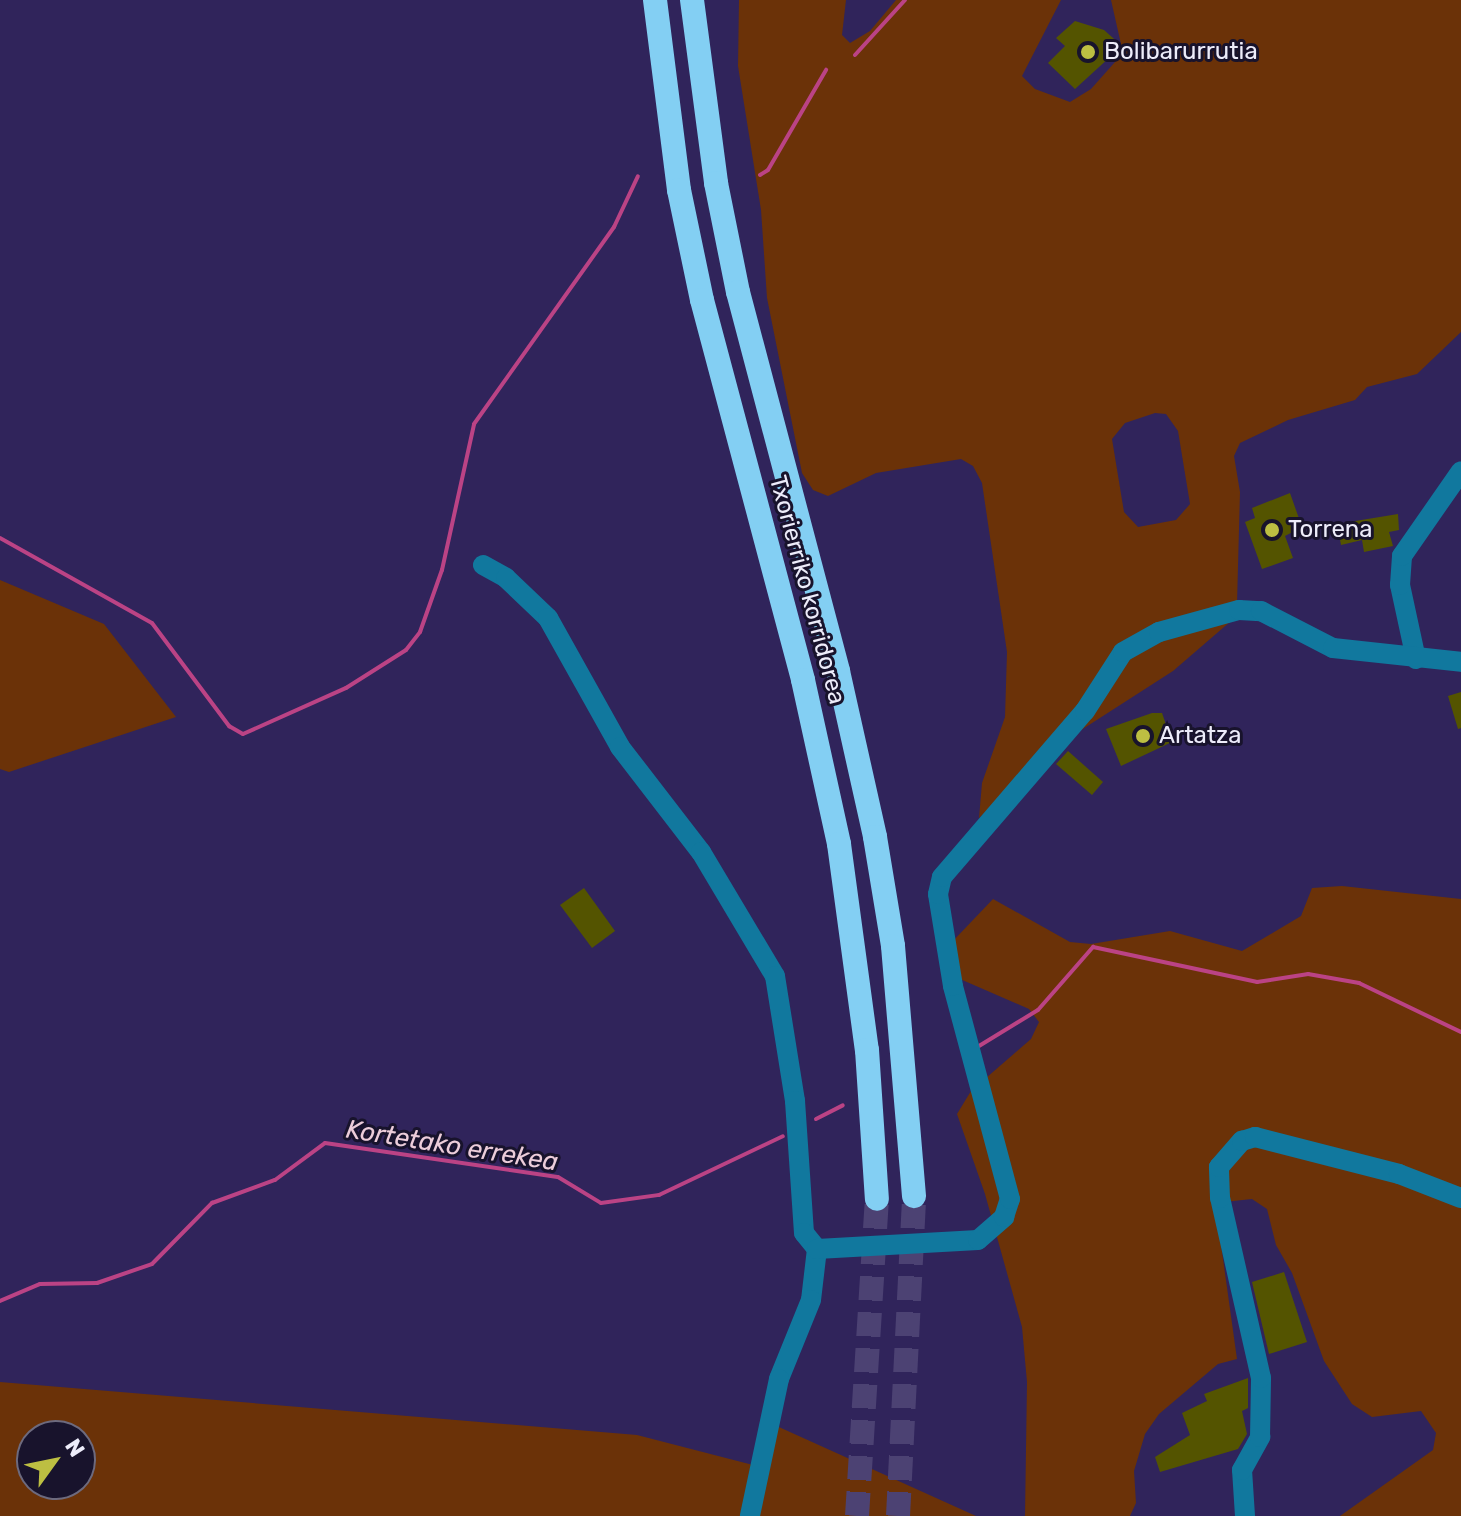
<!DOCTYPE html>
<html>
<head>
<meta charset="utf-8">
<style>
	body { margin:0 }
	#map { position:relative; width:1461px; height:1516px; overflow:hidden; background:#30245b; font-family:Rubik,sans-serif }
	div>[style] { position:absolute }
	.green>* { inset:0; background:#6b3208 }
	.stream>* { height:4px; margin:-2px; padding:0 2px; transform-origin:2px; border-radius:2px; background:#bb4385 }
	.building>* { inset:0; background:#545400 }
	.highway-tunnel>* { height:24px; margin-top:-12px; transform-origin:0; background:repeating-linear-gradient(90deg,#4c4273 0 24px,transparent 0 36px) }
	.minor>* { height:20px; margin:-10px; padding:0 10px; transform-origin:10px; border-radius:10px; background:#11789e }
	.highway>* { height:24px; margin:-12px; padding:0 12px; transform-origin:12px; border-radius:12px; background:#83cff3 }
	.dots>* { width:22px; height:22px; translate:-50% -50%; box-sizing:border-box; border:4px solid #18132c; border-radius:50% }
	span { translate:-50% -50%; white-space:nowrap; text-align:center; line-height:1.15; -webkit-text-stroke:6px #18132c; paint-order:stroke }
	.poi-label { font-size:24px; color:#edecfa }
	.left { translate:0 -50%; text-align:left }
	.street-label { font-size:24px; color:#edecfa }
	.water-label { font-size:26px; color:#eccdda; font-style:italic }
	.north { position:absolute; left:16px; top:1420px; width:80px; height:80px; box-sizing:border-box; background:#18132c; border:2px solid #6d6a7e; border-radius:50%; rotate:57deg; font-size:22px; font-weight:700; line-height:32px; text-align:center; color:#edecfa }
	.north::after { content:''; display:block; margin:auto; width:28px; height:36px; background:#bdbf42; clip-path:polygon(50% 0,100% 100%,50% 72%,0 100%) }
</style>
</head>
<body>
<div id="map">
	<div class="green">
		<div style="clip-path:polygon(evenodd,739px 0,846px 0,842px 35px,850px 43px,870px 31px,896px 0,1061px 0,1022px 76px,1035px 89px,1070px 102px,1091px 89px,1123px 53px,1111px 0,1461px 0,1461px 332px,1417px 374px,1367px 387px,1355px 400px,1288px 420px,1240px 443px,1234px 456px,1240px 492px,1237px 604px,1231px 621px,1173px 671px,1061px 743px,979px 818px,982px 783px,1005px 717px,1007px 652px,982px 483px,973px 466px,961px 459px,876px 473px,828px 496px,813px 490px,802px 473px,767px 298px,761px 210px,738px 66px,739px 0,1155px 413px,1166px 414px,1178px 431px,1190px 504px,1176px 520px,1138px 527px,1124px 512px,1112px 439px,1125px 423px,1155px 413px)"></div>
		<div style="clip-path:polygon(0 580px,104px 624px,176px 717px,9px 772px,0 769px)"></div>
		<div style="clip-path:polygon(1342px 886px,1461px 899px,1461px 1516px,1340px 1516px,1433px 1450px,1436px 1433px,1421px 1411px,1372px 1417px,1352px 1404px,1324px 1361px,1292px 1273px,1276px 1245px,1267px 1209px,1252px 1199px,1224px 1202px,1217px 1216px,1237px 1359px,1218px 1364px,1159px 1414px,1145px 1434px,1134px 1471px,1136px 1503px,1130px 1516px,1025px 1516px,1027px 1382px,1022px 1327px,985px 1194px,957px 1114px,971px 1091px,1031px 1039px,1039px 1022px,1029px 1009px,960px 979px,951px 943px,993px 899px,1070px 942px,1091px 944px,1170px 931px,1242px 951px,1301px 916px,1312px 888px)"></div>
		<div style="clip-path:polygon(evenodd,0 1382px,637px 1435px,753px 1465px,770px 1423px,976px 1516px,0 1516px,0 1382px,32px 1436px,80px 1436px,80px 1484px,32px 1484px,32px 1436px)"></div>
	</div>
	<div class="stream">
		<div style="left:855px;top:55px;width:74px;rotate:-47.7deg"></div>
		<div style="left:760px;top:175px;width:9px;rotate:-32deg"></div>
		<div style="left:768px;top:170px;width:116px;rotate:-59.9deg"></div>
		<div style="left:0;top:538px;width:174px;rotate:29.2deg"></div>
		<div style="left:152px;top:623px;width:129px;rotate:53.2deg"></div>
		<div style="left:229px;top:726px;width:16px;rotate:30deg"></div>
		<div style="left:243px;top:734px;width:113px;rotate:-24.1deg"></div>
		<div style="left:346px;top:688px;width:71px;rotate:-32.3deg"></div>
		<div style="left:406px;top:650px;width:23px;rotate:-52deg"></div>
		<div style="left:420px;top:632px;width:66px;rotate:-70.5deg"></div>
		<div style="left:442px;top:570px;width:149px;rotate:-77.6deg"></div>
		<div style="left:474px;top:424px;width:242px;rotate:-54.6deg"></div>
		<div style="left:614px;top:227px;width:56px;rotate:-64.8deg"></div>
		<div style="left:979px;top:1046px;width:69px;rotate:-31.4deg"></div>
		<div style="left:1038px;top:1010px;width:84px;rotate:-48.9deg"></div>
		<div style="left:1093px;top:947px;width:168px;rotate:12deg"></div>
		<div style="left:1257px;top:982px;width:52px;rotate:-8.9deg"></div>
		<div style="left:1308px;top:974px;width:52px;rotate:10deg"></div>
		<div style="left:1359px;top:983px;width:113px;rotate:25.7deg"></div>
		<div style="left:816px;top:1119px;width:30px;rotate:-27deg"></div>
		<div style="left:0;top:1301px;width:43px;rotate:-23deg"></div>
		<div style="left:40px;top:1284px;width:57px;rotate:-1deg"></div>
		<div style="left:97px;top:1283px;width:58px;rotate:-19.1deg"></div>
		<div style="left:152px;top:1264px;width:86px;rotate:-45.5deg"></div>
		<div style="left:212px;top:1203px;width:67px;rotate:-20.1deg"></div>
		<div style="left:275px;top:1180px;width:62px;rotate:-36.5deg"></div>
		<div style="left:325px;top:1143px;width:235px;rotate:8.3deg"></div>
		<div style="left:558px;top:1177px;width:50px;rotate:31.2deg"></div>
		<div style="left:601px;top:1203px;width:59px;rotate:-7.9deg"></div>
		<div style="left:659px;top:1195px;width:137px;rotate:-25.4deg"></div>
	</div>
	<div class="building">
		<div style="clip-path:polygon(1075px 21px,1104px 30px,1122px 46px,1075px 89px,1048px 63px,1065px 46px,1056px 38px)"></div>
		<div style="clip-path:polygon(1290px 493px,1302px 527px,1285px 536px,1293px 558px,1262px 569px,1245px 522px,1255px 518px,1252px 508px)"></div>
		<div style="clip-path:polygon(1398px 514px,1399px 530px,1389px 532px,1393px 546px,1364px 552px,1362px 540px,1341px 545px,1337px 524px)"></div>
		<div style="clip-path:polygon(1461px 692px,1461px 728px,1458px 729px,1448px 696px)"></div>
		<div style="clip-path:polygon(1152px 713px,1162px 713px,1172px 742px,1121px 766px,1106px 729px)"></div>
		<div style="clip-path:polygon(1068px 751px,1103px 782px,1092px 795px,1056px 764px)"></div>
		<div style="clip-path:polygon(584px 888px,615px 931px,592px 948px,560px 905px)"></div>
		<div style="clip-path:polygon(1284px 1272px,1307px 1342px,1269px 1354px,1252px 1282px)"></div>
		<div style="clip-path:polygon(1248px 1378px,1248px 1408px,1242px 1411px,1247px 1434px,1238px 1449px,1160px 1472px,1155px 1457px,1190px 1435px,1182px 1413px,1207px 1401px,1204px 1394px)"></div>
	</div>
	<div class="highway-tunnel">
		<div style="left:857px;top:1516px;width:318px;rotate:-86.4deg"></div>
		<div style="left:898px;top:1516px;width:320px;rotate:-87.1deg"></div>
	</div>
	<div class="minor">
		<div style="left:483px;top:565px;width:26px;rotate:29deg"></div>
		<div style="left:506px;top:578px;width:58px;rotate:43.6deg"></div>
		<div style="left:548px;top:618px;width:148px;rotate:60.8deg"></div>
		<div style="left:620px;top:747px;width:133px;rotate:52.4deg"></div>
		<div style="left:701px;top:852px;width:144px;rotate:59.2deg"></div>
		<div style="left:775px;top:976px;width:127px;rotate:80.9deg"></div>
		<div style="left:795px;top:1101px;width:132px;rotate:86.1deg"></div>
		<div style="left:804px;top:1233px;width:21px;rotate:51deg"></div>
		<div style="left:817px;top:1249px;width:51px;rotate:96.7deg"></div>
		<div style="left:811px;top:1300px;width:85px;rotate:112.1deg"></div>
		<div style="left:779px;top:1379px;width:140px;rotate:102deg"></div>
		<div style="left:1416px;top:659px;width:76px;rotate:-102.2deg"></div>
		<div style="left:1400px;top:585px;width:29px;rotate:-86deg"></div>
		<div style="left:1402px;top:556px;width:103px;rotate:-55.2deg"></div>
		<div style="left:817px;top:1249px;width:161px;rotate:-3.2deg"></div>
		<div style="left:978px;top:1240px;width:35px;rotate:-41deg"></div>
		<div style="left:1004px;top:1217px;width:19px;rotate:-72deg"></div>
		<div style="left:1010px;top:1199px;width:220px;rotate:-105deg"></div>
		<div style="left:953px;top:986px;width:93px;rotate:-99.3deg"></div>
		<div style="left:938px;top:894px;width:17px;rotate:-77deg"></div>
		<div style="left:942px;top:877px;width:219px;rotate:-49.3deg"></div>
		<div style="left:1085px;top:711px;width:70px;rotate:-57.2deg"></div>
		<div style="left:1123px;top:652px;width:41px;rotate:-29.1deg"></div>
		<div style="left:1159px;top:632px;width:83px;rotate:-15.4deg"></div>
		<div style="left:1239px;top:610px;width:22px;rotate:3deg"></div>
		<div style="left:1261px;top:611px;width:81px;rotate:27.2deg"></div>
		<div style="left:1333px;top:648px;width:129px;rotate:6.2deg"></div>
		<div style="left:1245px;top:1516px;width:46px;rotate:-93.7deg"></div>
		<div style="left:1242px;top:1470px;width:38px;rotate:-61deg"></div>
		<div style="left:1260px;top:1437px;width:59px;rotate:-89deg"></div>
		<div style="left:1261px;top:1378px;width:185px;rotate:-102.8deg"></div>
		<div style="left:1220px;top:1198px;width:31px;rotate:-92deg"></div>
		<div style="left:1219px;top:1167px;width:35px;rotate:-49deg"></div>
		<div style="left:1242px;top:1141px;width:14px;rotate:-17deg"></div>
		<div style="left:1255px;top:1137px;width:149px;rotate:14.4deg"></div>
		<div style="left:1399px;top:1174px;width:66px;rotate:21.2deg"></div>
	</div>
	<div class="highway">
		<div style="left:655px;top:0;width:192px;rotate:82.8deg"></div>
		<div style="left:679px;top:190px;width:112px;rotate:78.2deg"></div>
		<div style="left:702px;top:300px;width:393px;rotate:75.1deg"></div>
		<div style="left:803px;top:680px;width:168px;rotate:77.6deg"></div>
		<div style="left:839px;top:844px;width:208px;rotate:82.3deg"></div>
		<div style="left:867px;top:1050px;width:149px;rotate:86.2deg"></div>
		<div style="left:692px;top:0;width:185px;rotate:82.5deg"></div>
		<div style="left:716px;top:183px;width:111px;rotate:78.6deg"></div>
		<div style="left:738px;top:292px;width:392px;rotate:75.2deg"></div>
		<div style="left:838px;top:671px;width:170px;rotate:77.4deg"></div>
		<div style="left:875px;top:837px;width:110px;rotate:80.6deg"></div>
		<div style="left:893px;top:946px;width:251px;rotate:85.2deg"></div>
	</div>
	<div class="dots">
		<div style="left:1088px;top:52px;background:#bdbf42"></div>
		<div style="left:1272px;top:530px;background:#bdbf42"></div>
		<div style="left:1143px;top:736px;background:#bdbf42"></div>
	</div>
	<div class="poi-label">
		<span class="left" style="left:1104px;top:52px">Bolibarurrutia</span>
		<span class="left" style="left:1288px;top:530px">Torrena</span>
		<span class="left" style="left:1159px;top:736px">Artatza</span>
	</div>
	<div class="street-label">
		<span style="left:807px;top:590px;rotate:75deg">Txorierriko korridorea</span>
	</div>
	<div class="water-label">
		<span style="left:452px;top:1146px;rotate:9deg">Kortetako errekea</span>
	</div>
	<div class="north">N</div>
</div>
</body>
</html>
